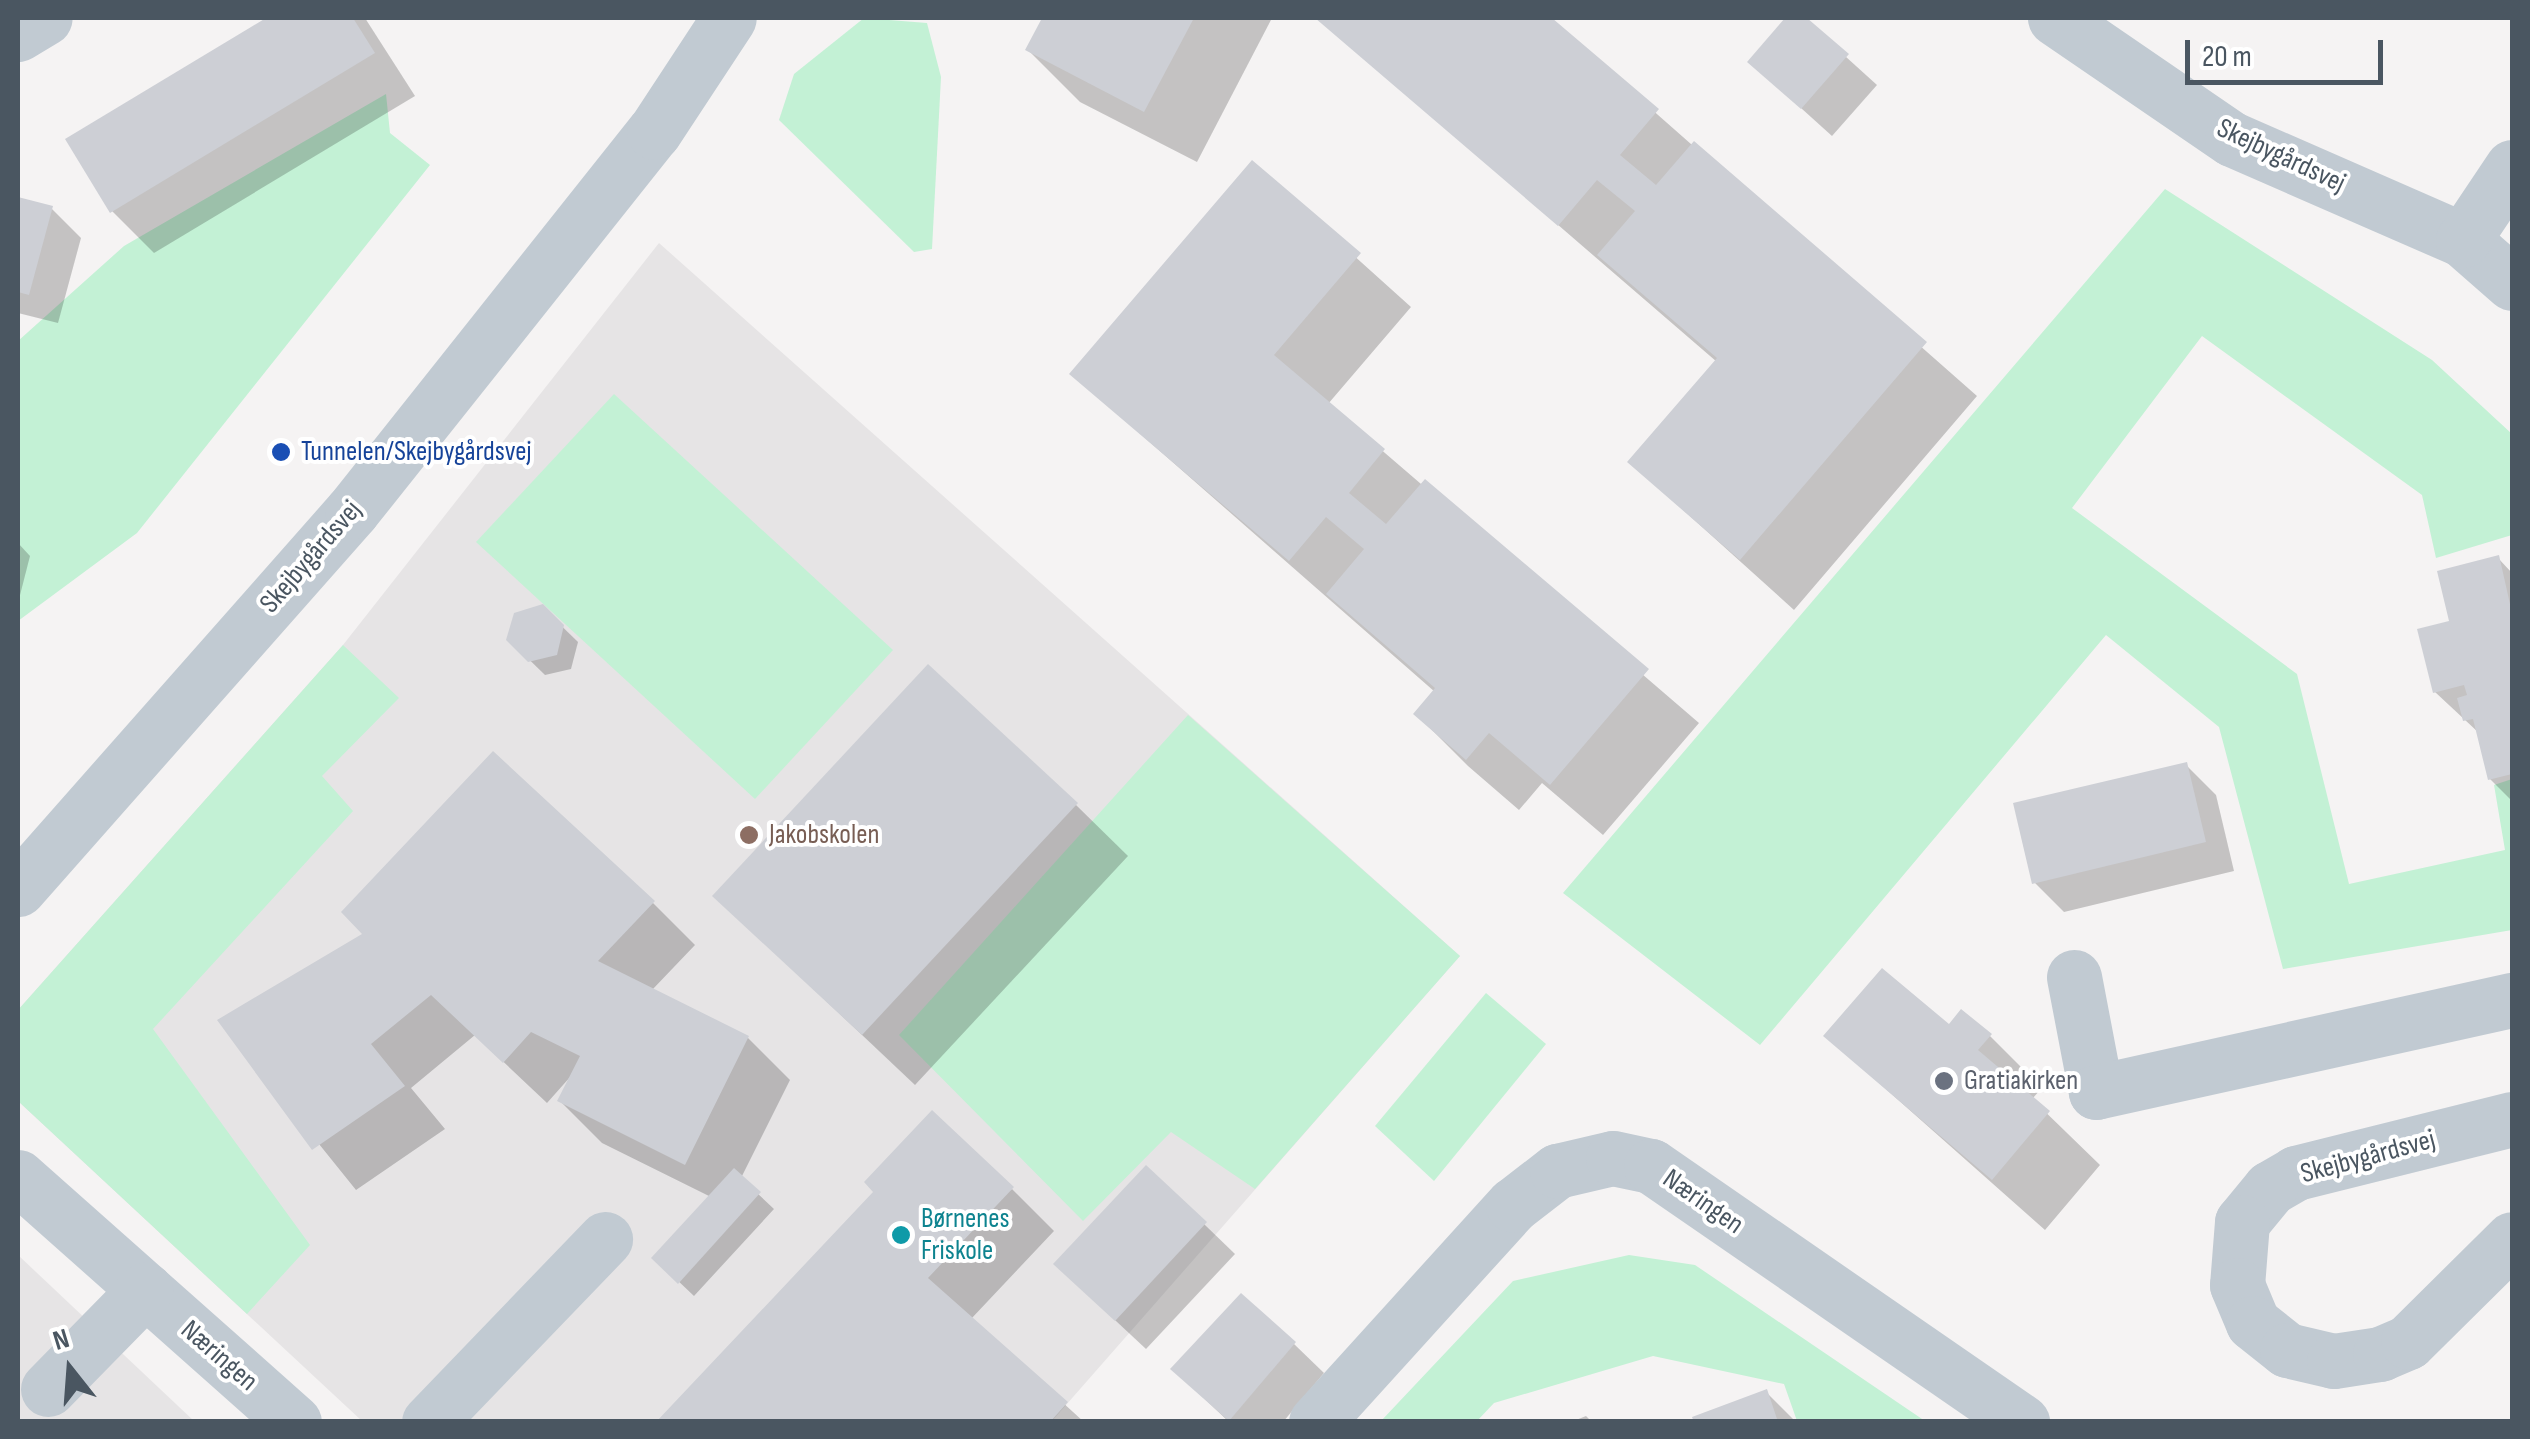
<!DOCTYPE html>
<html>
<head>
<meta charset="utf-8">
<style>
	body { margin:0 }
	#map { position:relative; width:2530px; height:1439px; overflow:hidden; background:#f5f3f3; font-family:"Sofia Sans Condensed",sans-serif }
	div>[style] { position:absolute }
	.education>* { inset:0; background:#e6e4e5 }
	.green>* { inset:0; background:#c3f1d5 }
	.shadow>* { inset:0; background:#0003 }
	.building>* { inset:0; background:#cdcfd5 }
	.minor>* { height:55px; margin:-27.5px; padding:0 27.5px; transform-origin:27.5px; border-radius:27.5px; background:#c1cad2 }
	.dots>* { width:28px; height:28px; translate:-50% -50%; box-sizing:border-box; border:5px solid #fff; border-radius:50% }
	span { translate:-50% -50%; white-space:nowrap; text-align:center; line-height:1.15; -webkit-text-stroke:8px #fff; paint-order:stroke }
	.street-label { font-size:28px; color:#4a5661 }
	.transit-label { font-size:28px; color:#164399 }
	.left { translate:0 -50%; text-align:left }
	.education-label { font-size:28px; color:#785e54 }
	.worship-label { font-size:28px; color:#5b616d }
	.culture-label { font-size:28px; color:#0d838f }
	.frame { position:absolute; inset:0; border:20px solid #4a5661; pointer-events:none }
	.north { position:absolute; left:20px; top:1319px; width:100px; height:100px; -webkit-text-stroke:8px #fff; paint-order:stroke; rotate:343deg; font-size:28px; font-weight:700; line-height:40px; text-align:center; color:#4a5661 }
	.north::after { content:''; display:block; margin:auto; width:35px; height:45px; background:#4a5661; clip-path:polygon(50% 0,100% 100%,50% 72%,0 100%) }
	.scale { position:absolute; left:2185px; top:40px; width:198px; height:45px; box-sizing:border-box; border:5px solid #4a5661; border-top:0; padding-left:12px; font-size:30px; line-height:35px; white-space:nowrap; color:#4a5661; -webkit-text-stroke:8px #fff; paint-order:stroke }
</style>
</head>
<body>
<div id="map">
	<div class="education">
		<div style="clip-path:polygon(659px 243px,1460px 956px,1052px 1421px,362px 1421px,18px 1101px,18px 1010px,343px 645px)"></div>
		<div style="clip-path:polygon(18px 1255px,194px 1421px,18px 1421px)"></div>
	</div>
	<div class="green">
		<div style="clip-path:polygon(864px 18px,927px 23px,941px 77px,932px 249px,914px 252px,779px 120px,794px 74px)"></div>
		<div style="clip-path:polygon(386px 94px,390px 133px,430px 165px,137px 533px,18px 621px,18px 341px,124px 246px)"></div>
		<div style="clip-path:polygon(2165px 189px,2432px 360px,2512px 434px,2512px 535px,2436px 558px,2422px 495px,2202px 336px,2072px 508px,2297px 674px,2349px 884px,2505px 850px,2494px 785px,2512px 779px,2512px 930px,2283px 969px,2219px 727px,2106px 635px,1760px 1045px,1563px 893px)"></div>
		<div style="clip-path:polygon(614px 394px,893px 650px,755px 799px,476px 542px)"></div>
		<div style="clip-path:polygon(343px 645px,399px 698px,322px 776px,353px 811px,153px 1029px,310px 1245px,247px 1314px,18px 1101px,18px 1010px)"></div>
		<div style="clip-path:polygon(1188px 715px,1460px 956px,1255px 1189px,1171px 1132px,1083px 1221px,899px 1035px)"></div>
		<div style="clip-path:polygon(1486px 993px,1546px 1044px,1434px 1181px,1375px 1126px)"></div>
		<div style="clip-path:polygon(1629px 1255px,1695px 1265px,1925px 1421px,1797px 1421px,1784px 1384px,1653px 1356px,1494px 1403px,1477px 1421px,1381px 1421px,1513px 1281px)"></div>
	</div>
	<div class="shadow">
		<div style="clip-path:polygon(271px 18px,365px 18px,415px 96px,154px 253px,112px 211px,68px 140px)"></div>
		<div style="clip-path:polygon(1045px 18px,1272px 18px,1197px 162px,1080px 102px,1028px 50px)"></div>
		<div style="clip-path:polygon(1318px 18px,1548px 18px,1977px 396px,1794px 610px,1630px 462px,1717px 362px)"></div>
		<div style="clip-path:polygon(1789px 18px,1803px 18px,1877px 85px,1832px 136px,1750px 62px)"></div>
		<div style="clip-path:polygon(1252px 164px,1411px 307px,1328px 404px,1699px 723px,1603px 835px,1542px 783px,1519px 810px,1468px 766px,1416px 714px,1435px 692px,1072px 374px)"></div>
		<div style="clip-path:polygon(18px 200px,51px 208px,81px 238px,58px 323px,18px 313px)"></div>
		<div style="clip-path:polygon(18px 543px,30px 556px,18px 603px)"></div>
		<div style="clip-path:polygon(2498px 558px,2512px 573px,2512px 801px,2490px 779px,2479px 733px,2435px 692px,2452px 623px)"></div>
		<div style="clip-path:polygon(542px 607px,578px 642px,571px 669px,545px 675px,508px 639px)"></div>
		<div style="clip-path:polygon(2186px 765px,2216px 795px,2234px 871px,2064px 912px,2034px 882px)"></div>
		<div style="clip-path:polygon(1076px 805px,1128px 856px,915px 1085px,715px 896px)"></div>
		<div style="clip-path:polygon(653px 903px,695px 945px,652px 990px,748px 1038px,790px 1080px,741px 1178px,774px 1209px,694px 1296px,654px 1258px,711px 1197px,602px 1143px,560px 1101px,571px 1076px,547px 1103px,475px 1035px,411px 1088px,445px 1129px,356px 1190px,220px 1021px)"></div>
		<div style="clip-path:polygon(1949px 1028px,1990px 1036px,2042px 1088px,2032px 1099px,2100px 1165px,2045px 1230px,1826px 1036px)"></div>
		<div style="clip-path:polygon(1146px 1168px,1235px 1254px,1146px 1349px,1086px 1293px)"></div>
		<div style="clip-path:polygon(1012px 1189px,1054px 1231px,971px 1319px,1084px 1422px,659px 1422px)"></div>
		<div style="clip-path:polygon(1294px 1344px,1324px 1373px,1283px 1422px,1229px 1422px,1173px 1369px)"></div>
		<div style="clip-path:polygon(1766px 1392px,1796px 1422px,1697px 1422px)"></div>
		<div style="clip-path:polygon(1586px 1416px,1592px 1422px,1571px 1422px)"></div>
	</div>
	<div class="building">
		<div style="clip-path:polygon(266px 18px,353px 18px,375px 53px,110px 213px,65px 139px)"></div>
		<div style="clip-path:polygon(1042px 18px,1194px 18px,1144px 112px,1025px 50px)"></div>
		<div style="clip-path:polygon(1315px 18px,1552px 18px,1659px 109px,1620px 155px,1656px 185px,1694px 141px,1927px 342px,1740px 560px,1627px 462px,1717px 358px,1597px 255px,1635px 211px,1597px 180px,1558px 226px)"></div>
		<div style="clip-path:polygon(1785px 18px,1807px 18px,1849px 54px,1801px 109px,1747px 62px)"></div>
		<div style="clip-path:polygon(1252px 160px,1361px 253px,1274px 355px,1385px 449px,1349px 493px,1386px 524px,1425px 479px,1649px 669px,1550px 785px,1489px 733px,1466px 760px,1413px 714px,1435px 688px,1326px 594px,1364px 549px,1326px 517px,1289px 561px,1069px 374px)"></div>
		<div style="clip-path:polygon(18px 197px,53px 206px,29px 295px,18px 292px)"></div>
		<div style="clip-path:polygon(2499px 555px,2512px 613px,2512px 774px,2488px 780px,2473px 719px,2463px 721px,2457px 698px,2467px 695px,2464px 685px,2433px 693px,2417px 629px,2449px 621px,2437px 571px)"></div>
		<div style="clip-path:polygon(543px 604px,564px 625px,557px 655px,528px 662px,506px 640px,514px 613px)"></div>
		<div style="clip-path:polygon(928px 664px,1078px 803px,862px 1035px,712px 896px)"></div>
		<div style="clip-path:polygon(493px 751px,655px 901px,598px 961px,749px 1036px,685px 1165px,557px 1101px,580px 1056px,531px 1032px,503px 1063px,431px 995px,371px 1044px,405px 1086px,312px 1150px,217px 1020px,362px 934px,341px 912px)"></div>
		<div style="clip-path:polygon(2187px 762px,2206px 842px,2032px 884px,2013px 803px)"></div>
		<div style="clip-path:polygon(1882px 968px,1949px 1024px,1961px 1009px,1992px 1034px,1978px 1050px,2050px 1111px,1992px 1180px,1823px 1036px)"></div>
		<div style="clip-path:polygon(932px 1110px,1014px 1187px,928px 1278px,1068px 1402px,1050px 1422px,656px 1422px,873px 1192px,864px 1182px)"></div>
		<div style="clip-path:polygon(1146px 1165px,1207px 1222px,1115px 1321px,1053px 1264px)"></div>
		<div style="clip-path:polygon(734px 1168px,761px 1192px,678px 1284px,651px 1258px)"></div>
		<div style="clip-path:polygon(1241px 1293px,1296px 1342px,1229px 1421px,1170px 1369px)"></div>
		<div style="clip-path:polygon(1767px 1389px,1778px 1422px,1694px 1422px,1692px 1417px)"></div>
	</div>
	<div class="minor">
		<div style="left:2055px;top:18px;width:214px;rotate:34.4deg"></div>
		<div style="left:2232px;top:139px;width:252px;rotate:23.6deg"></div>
		<div style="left:2463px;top:240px;width:65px;rotate:41.3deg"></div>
		<div style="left:18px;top:34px;width:31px;rotate:-31deg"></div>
		<div style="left:2463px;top:240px;width:88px;rotate:-56.1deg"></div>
		<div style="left:18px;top:889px;width:504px;rotate:-48.54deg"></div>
		<div style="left:352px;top:511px;width:485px;rotate:-51.5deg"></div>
		<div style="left:654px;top:132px;width:136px;rotate:-56.7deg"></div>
		<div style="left:2074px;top:977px;width:117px;rotate:79.2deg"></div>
		<div style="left:2096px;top:1092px;width:426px;rotate:-12.5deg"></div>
		<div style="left:2512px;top:1119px;width:223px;rotate:166deg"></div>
		<div style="left:2296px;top:1173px;width:30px;rotate:150deg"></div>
		<div style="left:2270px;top:1188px;width:44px;rotate:129.5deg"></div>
		<div style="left:2242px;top:1222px;width:63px;rotate:94.5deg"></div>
		<div style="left:2237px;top:1285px;width:41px;rotate:67.2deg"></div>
		<div style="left:2253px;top:1323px;width:43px;rotate:38.5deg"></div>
		<div style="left:2287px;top:1350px;width:48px;rotate:13.2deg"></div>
		<div style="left:2334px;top:1361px;width:47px;rotate:-8.7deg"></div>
		<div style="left:2380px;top:1354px;width:30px;rotate:-23deg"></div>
		<div style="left:2408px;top:1342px;width:146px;rotate:-44.7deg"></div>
		<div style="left:18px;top:1177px;width:369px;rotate:41.6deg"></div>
		<div style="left:48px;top:1389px;width:139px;rotate:-45.6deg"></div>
		<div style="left:429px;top:1422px;width:254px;rotate:-46.1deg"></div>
		<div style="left:1316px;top:1422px;width:293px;rotate:-47.8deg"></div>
		<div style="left:1513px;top:1205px;width:56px;rotate:-37.7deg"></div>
		<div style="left:1557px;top:1171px;width:57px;rotate:-13.1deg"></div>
		<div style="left:1613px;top:1158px;width:39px;rotate:12deg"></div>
		<div style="left:1651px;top:1166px;width:451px;rotate:34.6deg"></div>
	</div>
	<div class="dots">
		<div style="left:281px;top:452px;background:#1a4fb4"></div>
		<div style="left:749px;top:835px;background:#8d6e63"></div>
		<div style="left:1944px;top:1081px;background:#6b7280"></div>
		<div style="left:901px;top:1235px;background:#0f9aa8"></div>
	</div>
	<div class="street-label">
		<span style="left:2281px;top:156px;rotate:25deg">Skejbygårdsvej</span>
		<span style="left:311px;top:557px;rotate:-49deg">Skejbygårdsvej</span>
		<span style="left:2368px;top:1157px;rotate:-15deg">Skejbygårdsvej</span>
		<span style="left:1703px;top:1202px;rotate:35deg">Næringen</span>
		<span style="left:219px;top:1356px;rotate:41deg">Næringen</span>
	</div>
	<div class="transit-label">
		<span class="left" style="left:301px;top:452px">Tunnelen/Skejbygårdsvej</span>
	</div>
	<div class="education-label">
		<span class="left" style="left:769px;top:835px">Jakobskolen</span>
	</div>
	<div class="worship-label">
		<span class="left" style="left:1964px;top:1081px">Gratiakirken</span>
	</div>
	<div class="culture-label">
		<span class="left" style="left:921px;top:1235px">Børnenes<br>Friskole</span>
	</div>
	<div class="frame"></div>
	<div class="north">N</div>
	<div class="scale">20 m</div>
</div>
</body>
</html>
